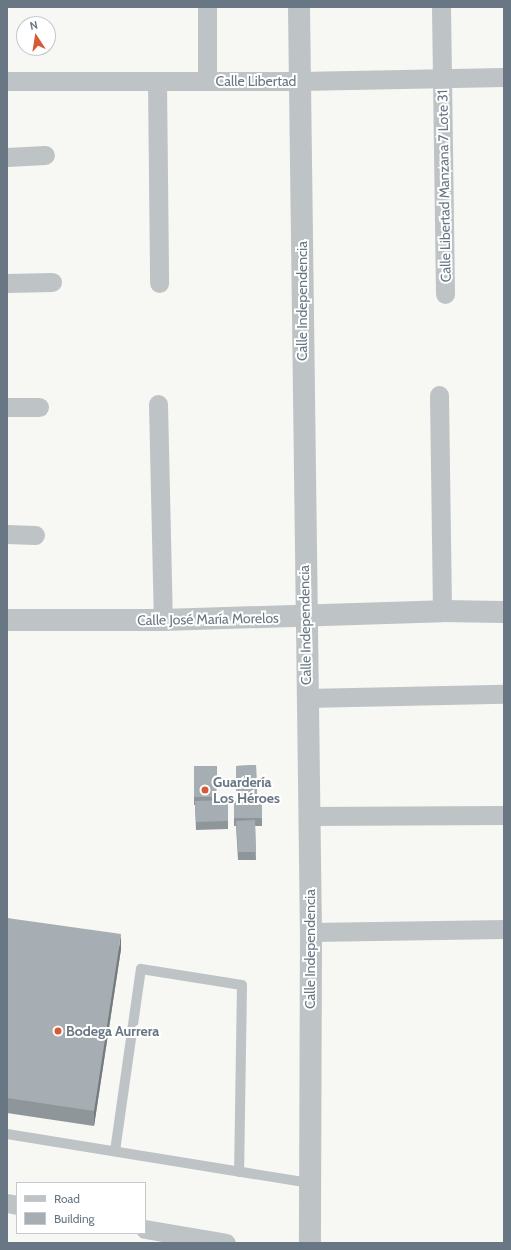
<!DOCTYPE html>
<html>
<head>
<meta charset="utf-8">
<style>
	body { margin:0 }
	#map { position:relative; width:511px; height:1250px; overflow:hidden; background:#f7f7f4; font-family:Cabin,sans-serif }
	div>[style] { position:absolute }
	.service>* { height:10px; margin:-5px; padding:0 5px; transform-origin:5px; border-radius:5px; background:#bec3c6 }
	.minor>* { height:19px; margin:-9.5px; padding:0 9.5px; transform-origin:9.5px; border-radius:9.5px; background:#bec3c6 }
	.tertiary>* { height:22px; margin:-11px; padding:0 11px; transform-origin:11px; border-radius:11px; background:#bec3c6 }
	.wall>* { inset:0; background:#8f969a }
	.shaded-wall>* { inset:0; background:#747a7d }
	.building>* { inset:0; background:#a6aeb3 }
	.dots>* { width:11px; height:11px; translate:-50% -50%; box-sizing:border-box; border:2px solid #fff; border-radius:50% }
	span { translate:-50% -50%; white-space:nowrap; text-align:center; line-height:1.15; -webkit-text-stroke:4px #fff; paint-order:stroke }
	.street-label { font-size:14px; color:#687783 }
	.poi-label { font-size:14px; color:#687783; font-weight:700 }
	.left { translate:0 -50%; text-align:left }
	.frame { position:absolute; inset:0; border:8px solid #687783; pointer-events:none }
	.legend { position:absolute; left:16px; top:1182px; width:130px; height:52px; box-sizing:border-box; background:#fff; border:1px solid #c3c9cd; margin:0; padding:5px 7px; list-style:none; font-size:12px; color:#687783 }
	.legend li { display:flex; align-items:center; gap:8px; height:20px }
	.legend b { width:20px; border:1px solid #c3c9cd }
	.north { position:absolute; left:16px; top:16px; width:40px; height:40px; box-sizing:border-box; background:#fff; border:1px solid #c3c9cd; border-radius:50%; rotate:348deg; font-size:11px; font-weight:700; line-height:16px; text-align:center; color:#687783 }
	.north::after { content:''; display:block; margin:auto; width:14px; height:18px; background:#d65a35; clip-path:polygon(50% 0,100% 100%,50% 72%,0 100%) }
</style>
</head>
<body>
<div id="map">
	<div class="service">
		<div style="left:7px;top:1134px;width:306px;rotate:9.2deg"></div>
		<div style="left:115px;top:1151px;width:184px;rotate:-81.9deg"></div>
		<div style="left:141px;top:969px;width:102px;rotate:9deg"></div>
		<div style="left:242px;top:985px;width:187px;rotate:90.9deg"></div>
	</div>
	<div class="minor">
		<div style="left:207px;top:7px;width:74px;rotate:90deg"></div>
		<div style="left:441px;top:7px;width:287px;rotate:89.2deg"></div>
		<div style="left:7px;top:81px;width:293px"></div>
		<div style="left:300px;top:81px;width:204px;rotate:-1.1deg"></div>
		<div style="left:157px;top:81px;width:202px;rotate:89.4deg"></div>
		<div style="left:7px;top:157px;width:38px;rotate:-3deg"></div>
		<div style="left:7px;top:283px;width:45px;rotate:-1.3deg"></div>
		<div style="left:439px;top:395px;width:216px;rotate:89.2deg"></div>
		<div style="left:158px;top:404px;width:216px;rotate:88.7deg"></div>
		<div style="left:7px;top:407px;width:32px"></div>
		<div style="left:7px;top:534px;width:28px;rotate:2deg"></div>
		<div style="left:306px;top:698px;width:198px;rotate:-1.2deg"></div>
		<div style="left:308px;top:816px;width:196px;rotate:-0.3deg"></div>
		<div style="left:311px;top:932px;width:193px;rotate:-0.9deg"></div>
		<div style="left:7px;top:1203px;width:10px;rotate:11deg"></div>
		<div style="left:145px;top:1229px;width:82px;rotate:9.8deg"></div>
	</div>
	<div class="tertiary">
		<div style="left:299px;top:7px;width:925px;rotate:89.26deg"></div>
		<div style="left:311px;top:932px;width:311px;rotate:90.2deg"></div>
		<div style="left:7px;top:620px;width:156px"></div>
		<div style="left:163px;top:620px;width:279px;rotate:-1.8deg"></div>
		<div style="left:442px;top:611px;width:62px;rotate:0.9deg"></div>
	</div>
	<div class="wall">
		<div style="clip-path:polygon(256px 765px,257px 801px,262px 818px,262px 826px,255px 826px,256px 860px,238px 860px,236px 826px,234px 826px,234px 801px,236px 801px,236px 766px)"></div>
		<div style="clip-path:polygon(194px 766px,217px 766px,216px 801px,228px 800px,228px 829px,196px 830px,195px 805px,194px 805px)"></div>
		<div style="clip-path:polygon(7px 918px,121px 949px,94px 1126px,7px 1113px)"></div>
	</div>
	<div class="shaded-wall">
		<div style="clip-path:polygon(121px 934px,121px 949px,94px 1126px,94px 1111px)"></div>
	</div>
	<div class="building">
		<div style="clip-path:polygon(256px 765px,257px 797px,236px 798px,236px 766px)"></div>
		<div style="clip-path:polygon(194px 766px,217px 766px,216px 797px,194px 797px)"></div>
		<div style="clip-path:polygon(228px 800px,228px 821px,196px 822px,195px 801px)"></div>
		<div style="clip-path:polygon(234px 801px,262px 801px,262px 818px,234px 818px)"></div>
		<div style="clip-path:polygon(255px 820px,256px 852px,238px 852px,236px 821px)"></div>
		<div style="clip-path:polygon(7px 918px,121px 934px,94px 1111px,7px 1098px)"></div>
	</div>
	<div class="dots">
		<div style="left:205px;top:790px;background:#d65a35"></div>
		<div style="left:58px;top:1031px;background:#d65a35"></div>
	</div>
	<div class="street-label">
		<span style="left:256px;top:81px">Calle Libertad</span>
		<span style="left:444px;top:186px;rotate:-91deg">Calle Libertad Manzana 7 Lote 31</span>
		<span style="left:302px;top:301px;rotate:-90deg">Calle Independencia</span>
		<span style="left:208px;top:619px;rotate:-1deg">Calle José María Morelos</span>
		<span style="left:305px;top:625px;rotate:-91deg">Calle Independencia</span>
		<span style="left:310px;top:949px;rotate:-90deg">Calle Independencia</span>
	</div>
	<div class="poi-label">
		<span class="left" style="left:213px;top:790px">Guardería<br>Los Héroes</span>
		<span class="left" style="left:66px;top:1031px">Bodega Aurrera</span>
	</div>
	<div class="frame"></div>
	<ul class="legend">
	<li><b style="height:5px;background:#bec3c6"></b>Road</li>
	<li><b style="height:11px;background:#a6aeb3"></b>Building</li>
	</ul>
	<div class="north">N</div>
</div>
</body>
</html>
